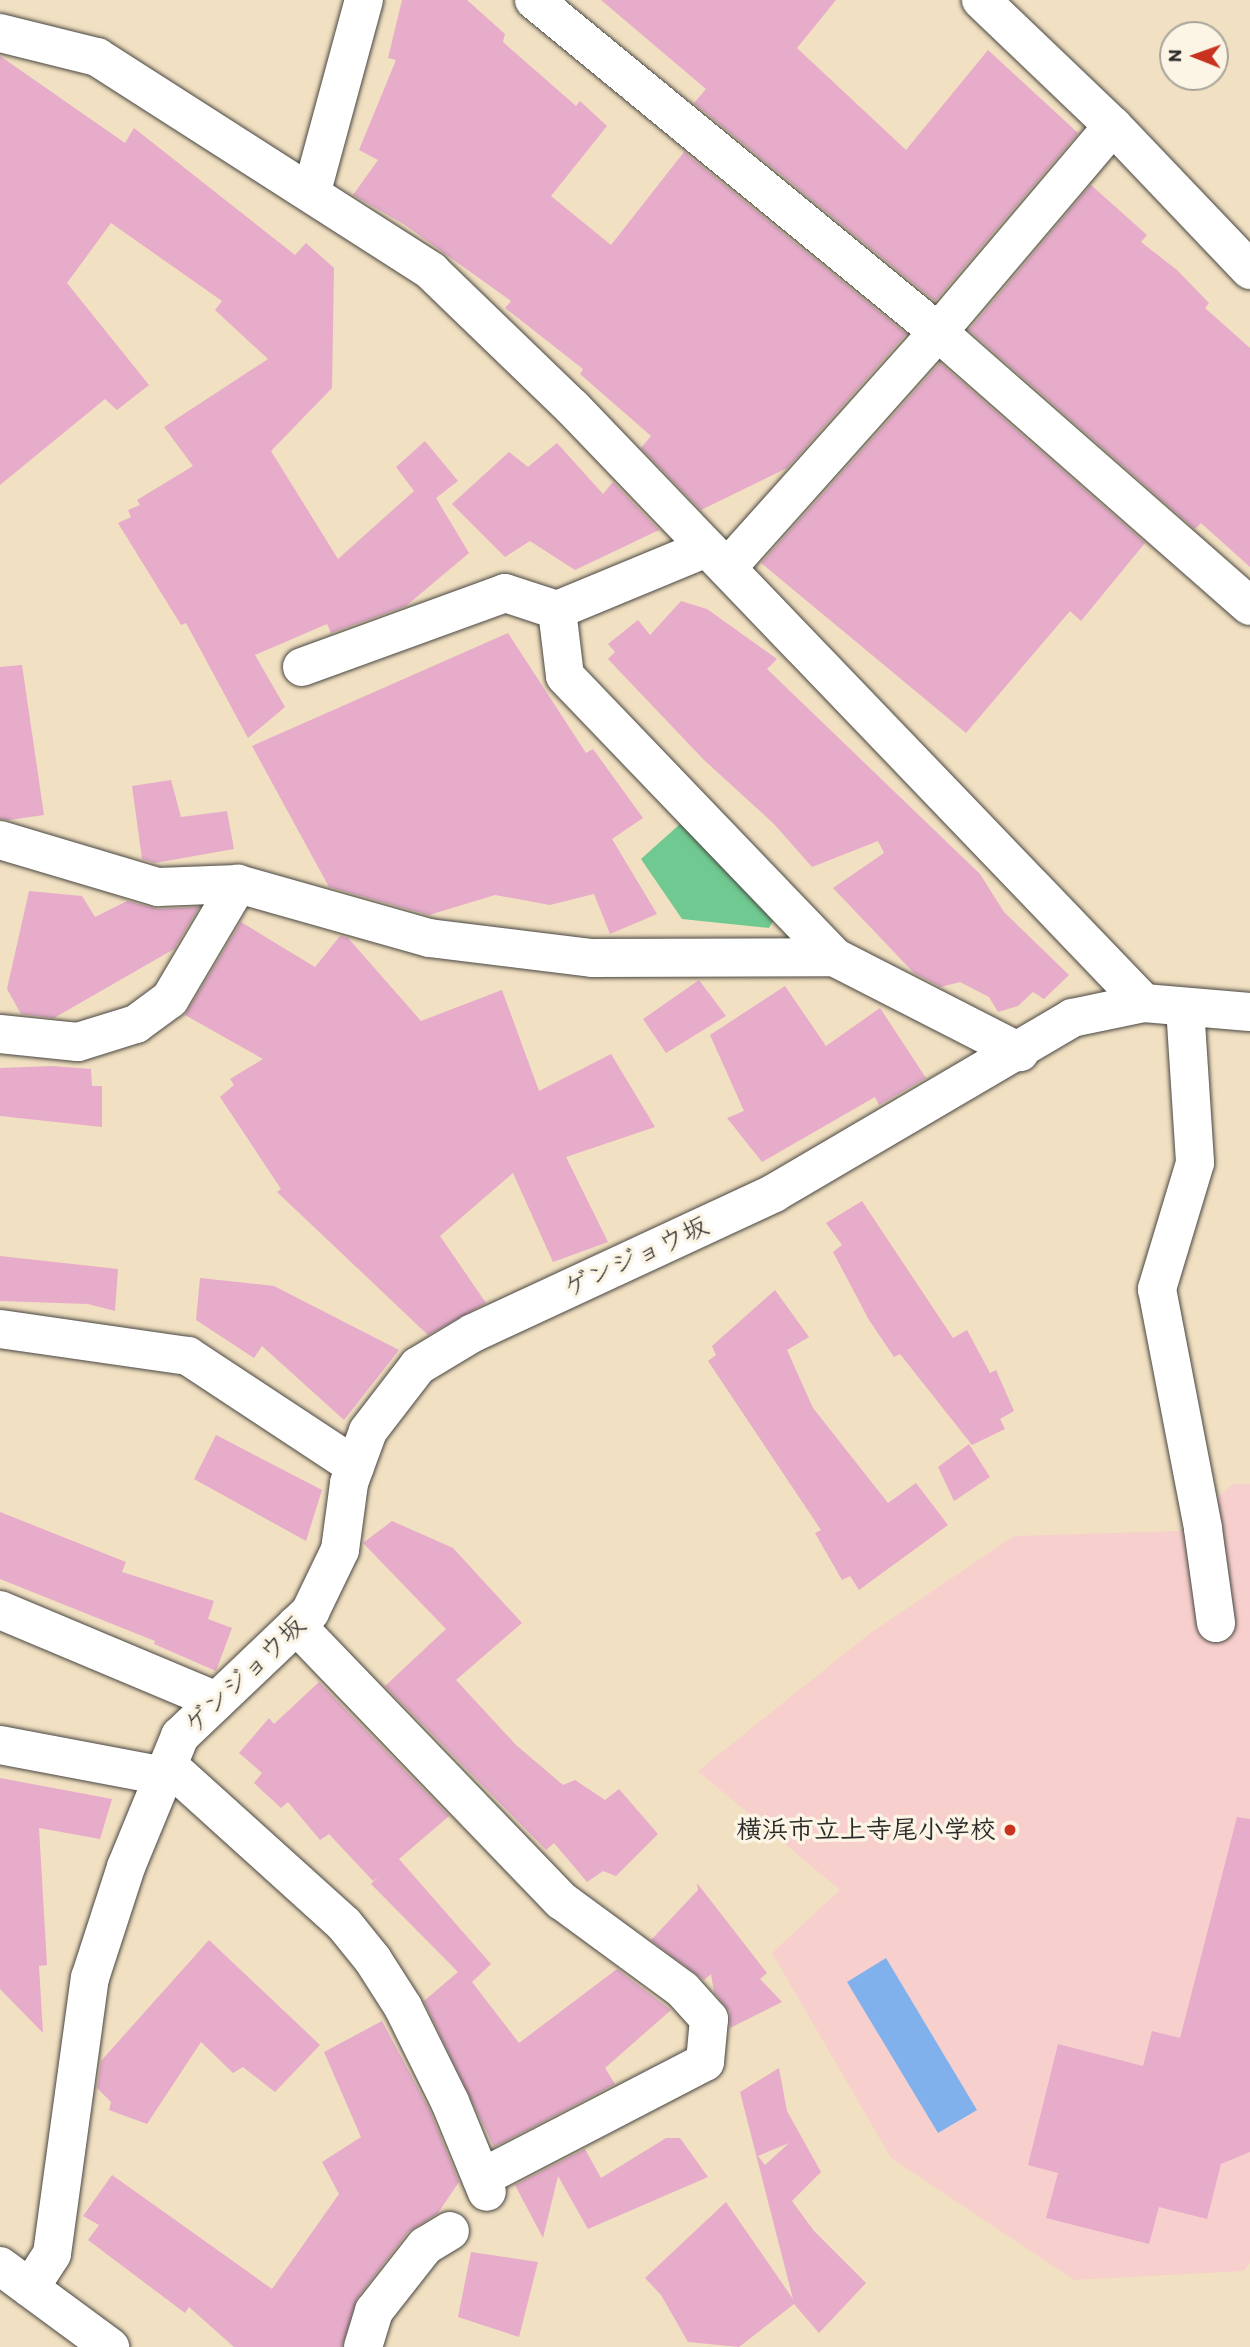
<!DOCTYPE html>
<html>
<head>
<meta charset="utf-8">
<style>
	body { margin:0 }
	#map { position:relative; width:1250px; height:2347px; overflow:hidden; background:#f1e0c1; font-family:Itim,"Klee One",sans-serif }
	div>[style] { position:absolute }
	.built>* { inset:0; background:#f7d0cd }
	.green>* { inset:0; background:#70c990 }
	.water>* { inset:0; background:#81b1ec }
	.building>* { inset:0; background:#e6acca }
	.roads { filter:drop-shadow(0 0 2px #494642) drop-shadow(0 0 2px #494642) }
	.minor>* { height:38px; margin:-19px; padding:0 19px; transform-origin:19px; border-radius:19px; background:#fff }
	.major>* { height:38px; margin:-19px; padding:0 19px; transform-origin:19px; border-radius:19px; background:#fff }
	.dots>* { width:19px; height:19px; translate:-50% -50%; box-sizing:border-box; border:4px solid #fcf5e5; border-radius:50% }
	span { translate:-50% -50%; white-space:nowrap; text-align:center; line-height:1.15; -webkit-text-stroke:7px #fcf5e5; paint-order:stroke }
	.street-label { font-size:26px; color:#2b2b2b }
	.poi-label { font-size:26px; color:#2b2b2b; font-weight:700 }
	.right { translate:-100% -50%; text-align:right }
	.north { position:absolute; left:1159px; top:21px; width:70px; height:70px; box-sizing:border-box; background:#fcf5e5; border:2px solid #a8a49b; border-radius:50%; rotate:271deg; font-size:19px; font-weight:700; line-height:28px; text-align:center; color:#2b2b2b }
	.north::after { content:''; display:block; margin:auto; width:24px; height:32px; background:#c8321e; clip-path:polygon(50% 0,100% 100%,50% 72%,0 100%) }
</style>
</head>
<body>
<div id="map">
	<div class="built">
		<div style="clip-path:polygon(1233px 1484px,1250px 1484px,1250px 2263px,1244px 2271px,1074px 2280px,891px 2158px,772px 1953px,840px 1890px,698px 1771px,869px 1634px,1014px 1536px,1179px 1531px)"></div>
	</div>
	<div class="green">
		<div style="clip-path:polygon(680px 824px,777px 914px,769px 928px,682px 919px,641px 859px)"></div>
	</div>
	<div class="water">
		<div style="clip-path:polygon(886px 1958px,977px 2110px,938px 2133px,847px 1982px)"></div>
	</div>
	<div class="building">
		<div style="clip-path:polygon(402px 0,467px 0,505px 34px,503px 42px,576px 106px,580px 101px,607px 126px,551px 196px,611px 245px,684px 152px,906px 334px,787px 468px,701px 510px,641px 448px,651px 436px,580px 374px,583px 369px,505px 308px,511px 301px,405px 225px,353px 195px,378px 160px,359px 150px,396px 60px,388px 58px)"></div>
		<div style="clip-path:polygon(601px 0,836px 0,797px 48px,906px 150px,988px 50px,1078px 133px,935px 301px,694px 103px,706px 89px)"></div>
		<div style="clip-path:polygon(0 56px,125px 143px,134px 128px,295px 255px,306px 243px,334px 268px,332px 388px,271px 451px,338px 559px,414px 491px,396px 467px,425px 441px,458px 481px,436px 498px,469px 553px,406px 606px,331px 633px,327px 624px,255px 655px,285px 707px,248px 738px,186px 623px,181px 625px,118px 523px,131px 517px,128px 510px,140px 505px,137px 500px,193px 466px,164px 427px,268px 359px,215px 310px,222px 301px,111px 223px,67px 283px,149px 385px,117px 410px,105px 399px,0 485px)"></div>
		<div style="clip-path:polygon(1091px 185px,1147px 235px,1141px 242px,1177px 270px,1209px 303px,1205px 308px,1250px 348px,1250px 567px,1201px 523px,1195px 529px,969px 330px)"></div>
		<div style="clip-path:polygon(940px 363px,1145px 543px,1081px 621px,1070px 611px,966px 733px,761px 563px)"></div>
		<div style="clip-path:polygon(557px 443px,603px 494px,613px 482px,659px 530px,575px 570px,530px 541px,505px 557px,452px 504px,509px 452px,528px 467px)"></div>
		<div style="clip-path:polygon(681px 601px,707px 609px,777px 659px,767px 669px,980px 874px,1004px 912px,1069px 975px,1044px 999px,1033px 992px,1018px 1006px,998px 1012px,989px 997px,960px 982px,941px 987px,914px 973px,833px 888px,884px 853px,878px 841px,812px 867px,774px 824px,703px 759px,608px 659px,615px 652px,608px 644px,638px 620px,650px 635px)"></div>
		<div style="clip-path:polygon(508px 633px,586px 753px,593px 749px,643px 818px,612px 839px,657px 914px,610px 934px,594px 894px,550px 905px,495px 895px,429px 915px,329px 887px,252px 746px)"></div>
		<div style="clip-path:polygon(22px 665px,44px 815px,9px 820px,0 819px,0 667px)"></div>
		<div style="clip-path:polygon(171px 780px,181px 817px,227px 811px,234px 849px,155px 863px,142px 859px,132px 786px)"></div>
		<div style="clip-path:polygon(29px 891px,82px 896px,95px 917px,127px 901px,158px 909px,199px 907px,174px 949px,54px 1018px,21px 1014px,7px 989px)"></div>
		<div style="clip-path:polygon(241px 922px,315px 967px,340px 936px,348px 938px,421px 1021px,502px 990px,539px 1091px,611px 1054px,655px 1127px,566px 1157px,608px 1242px,553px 1262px,513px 1173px,440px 1236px,486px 1303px,428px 1335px,277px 1192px,281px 1189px,220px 1097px,234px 1085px,230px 1079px,263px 1059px,185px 1015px)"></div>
		<div style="clip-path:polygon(699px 980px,726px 1016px,666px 1053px,643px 1019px)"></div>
		<div style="clip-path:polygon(785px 986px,826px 1046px,880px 1008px,926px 1078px,879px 1105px,875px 1097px,762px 1162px,727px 1118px,744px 1111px,710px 1035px)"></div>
		<div style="clip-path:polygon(52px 1066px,91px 1069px,92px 1086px,102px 1086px,102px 1127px,0 1116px,0 1068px)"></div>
		<div style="clip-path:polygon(862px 1201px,953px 1338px,967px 1330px,990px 1373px,996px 1370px,1014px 1411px,1000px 1419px,1005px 1429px,972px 1445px,900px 1354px,894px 1357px,869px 1320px,833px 1252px,842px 1245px,826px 1223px)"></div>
		<div style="clip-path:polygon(0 1256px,118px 1269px,115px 1311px,88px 1304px,0 1301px)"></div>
		<div style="clip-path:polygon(200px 1278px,274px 1286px,399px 1350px,344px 1420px,262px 1346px,254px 1358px,196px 1320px)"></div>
		<div style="clip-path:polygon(775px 1290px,809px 1337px,787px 1350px,813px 1408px,888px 1503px,916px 1483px,948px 1525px,859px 1590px,850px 1576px,842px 1580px,815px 1533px,821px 1530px,708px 1361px,716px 1355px,712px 1346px)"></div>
		<div style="clip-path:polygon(216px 1435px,322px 1490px,306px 1541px,194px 1479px)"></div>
		<div style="clip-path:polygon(969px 1444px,990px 1477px,954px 1501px,938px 1467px)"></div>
		<div style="clip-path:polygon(0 1512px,126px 1562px,122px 1572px,214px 1601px,208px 1619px,232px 1628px,216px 1671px,154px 1644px,155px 1641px,0 1579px)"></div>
		<div style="clip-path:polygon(392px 1521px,453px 1548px,522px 1623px,456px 1680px,516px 1745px,563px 1785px,575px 1780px,605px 1800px,619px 1789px,658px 1834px,616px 1876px,603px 1871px,587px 1882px,554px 1843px,546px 1850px,385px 1686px,446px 1629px,363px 1543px)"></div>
		<div style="clip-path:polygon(319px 1682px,449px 1816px,399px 1859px,491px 1964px,472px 1982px,519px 2043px,617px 1969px,671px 2010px,605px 2068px,615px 2084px,494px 2147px,424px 2001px,458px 1972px,371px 1884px,379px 1876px,373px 1881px,329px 1834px,320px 1840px,288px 1802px,281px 1808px,254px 1783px,262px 1773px,239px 1753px,269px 1718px,274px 1724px)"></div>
		<div style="clip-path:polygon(0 1778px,112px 1799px,100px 1839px,39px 1828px,47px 1965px,39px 1966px,43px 2033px,0 1989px)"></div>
		<div style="clip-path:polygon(1237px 1817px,1250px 1819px,1250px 2152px,1221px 2164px,1207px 2219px,1159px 2207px,1149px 2244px,1046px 2218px,1058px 2173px,1028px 2165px,1058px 2044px,1143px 2066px,1152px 2031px,1180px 2038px)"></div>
		<div style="clip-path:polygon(697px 1883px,767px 1973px,760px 1979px,782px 2002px,730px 2028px,730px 2012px,714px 1992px,711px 1974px,704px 1980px,651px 1940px,698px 1890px)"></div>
		<div style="clip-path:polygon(209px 1940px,320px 2045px,275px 2092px,243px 2067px,233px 2073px,201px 2042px,147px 2124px,109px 2110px,111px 2102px,97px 2088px,101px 2061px)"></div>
		<div style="clip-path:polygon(382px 2021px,430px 2111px,459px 2182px,438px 2213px,408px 2232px,357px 2298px,342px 2347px,234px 2347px,189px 2307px,185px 2313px,88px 2240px,99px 2225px,83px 2216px,112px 2175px,272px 2289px,339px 2194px,322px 2162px,361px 2137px,324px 2052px)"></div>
		<div style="clip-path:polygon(evenodd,779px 2068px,787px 2111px,821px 2172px,792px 2201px,814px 2231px,866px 2283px,819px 2333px,794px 2304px,739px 2347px,688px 2342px,661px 2295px,645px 2278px,726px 2202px,793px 2299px,740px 2092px,779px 2068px,789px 2143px,765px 2165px,758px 2156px,789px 2143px)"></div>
		<div style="clip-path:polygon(666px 2138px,680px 2138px,708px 2177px,588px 2229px,558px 2176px,543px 2238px,515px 2185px,585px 2149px,601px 2178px)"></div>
		<div style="clip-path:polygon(471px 2252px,538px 2262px,519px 2337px,458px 2317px)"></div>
	</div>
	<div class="roads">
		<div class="minor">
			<div style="left:534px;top:0;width:523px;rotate:39.41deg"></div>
			<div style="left:938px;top:332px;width:415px;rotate:41.3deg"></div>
			<div style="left:981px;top:0;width:182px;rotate:43.7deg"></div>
			<div style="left:1113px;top:126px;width:199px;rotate:46.4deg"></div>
			<div style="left:0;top:33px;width:100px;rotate:13.9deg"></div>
			<div style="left:97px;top:57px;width:397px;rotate:32.6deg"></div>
			<div style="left:431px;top:271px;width:196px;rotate:44deg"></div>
			<div style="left:572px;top:407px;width:826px;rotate:46.18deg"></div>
			<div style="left:312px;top:191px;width:198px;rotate:-74.8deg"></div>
			<div style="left:727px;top:568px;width:317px;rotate:-48.2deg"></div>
			<div style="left:938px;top:332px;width:270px;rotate:-49.7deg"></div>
			<div style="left:557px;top:610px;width:66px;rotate:83.1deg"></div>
			<div style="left:565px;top:676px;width:389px;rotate:46.2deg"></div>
			<div style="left:834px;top:957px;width:209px;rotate:27.1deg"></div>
			<div style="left:302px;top:667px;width:216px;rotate:-20deg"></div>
			<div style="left:505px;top:593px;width:55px;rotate:18.1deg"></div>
			<div style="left:557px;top:610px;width:162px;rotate:-22.5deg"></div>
			<div style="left:0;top:840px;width:165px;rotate:16.6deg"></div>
			<div style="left:158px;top:887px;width:80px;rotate:-2.1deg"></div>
			<div style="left:238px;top:884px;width:198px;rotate:15.8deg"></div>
			<div style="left:429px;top:938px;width:164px;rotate:7deg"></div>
			<div style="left:592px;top:958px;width:242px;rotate:-0.2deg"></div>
			<div style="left:1185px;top:1007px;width:156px;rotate:86.3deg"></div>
			<div style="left:1195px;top:1163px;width:132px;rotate:106.8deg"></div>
			<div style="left:1157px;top:1289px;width:244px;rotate:79.1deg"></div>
			<div style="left:1203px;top:1529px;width:95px;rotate:82.1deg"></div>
			<div style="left:0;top:1034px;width:78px;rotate:5.9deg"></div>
			<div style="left:78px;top:1042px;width:61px;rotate:-17.2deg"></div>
			<div style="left:136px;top:1024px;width:42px;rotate:-36.3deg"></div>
			<div style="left:170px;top:999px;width:134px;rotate:-59.4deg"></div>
			<div style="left:0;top:1329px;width:190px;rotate:8.2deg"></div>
			<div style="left:188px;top:1356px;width:200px;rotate:33.4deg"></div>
			<div style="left:0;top:1610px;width:235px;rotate:22.8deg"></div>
			<div style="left:296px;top:1625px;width:383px;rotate:46.1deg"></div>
			<div style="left:562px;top:1901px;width:150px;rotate:36.3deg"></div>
			<div style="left:683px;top:1990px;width:39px;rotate:48deg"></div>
			<div style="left:709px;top:2019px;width:43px;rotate:95.3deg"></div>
			<div style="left:705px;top:2062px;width:252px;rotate:152.6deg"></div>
			<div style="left:0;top:1745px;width:167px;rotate:10.7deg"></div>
			<div style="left:168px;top:1765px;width:237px;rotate:42.1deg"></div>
			<div style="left:344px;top:1924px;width:46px;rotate:51.1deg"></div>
			<div style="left:373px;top:1960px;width:56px;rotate:57.4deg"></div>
			<div style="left:403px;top:2007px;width:106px;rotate:63.7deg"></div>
			<div style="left:450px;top:2102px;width:97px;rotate:67.7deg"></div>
			<div style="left:30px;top:2288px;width:40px;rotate:-57.1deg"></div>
			<div style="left:52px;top:2254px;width:279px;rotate:-82.2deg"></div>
			<div style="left:90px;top:1978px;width:117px;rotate:-72deg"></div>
			<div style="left:126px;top:1867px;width:142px;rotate:-67.6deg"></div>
			<div style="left:180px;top:1736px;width:180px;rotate:-43.6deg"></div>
			<div style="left:310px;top:1612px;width:69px;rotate:-64.2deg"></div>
			<div style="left:340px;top:1550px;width:68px;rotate:-82.3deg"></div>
			<div style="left:349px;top:1483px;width:55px;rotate:-69.9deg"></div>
			<div style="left:368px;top:1431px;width:82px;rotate:-52.4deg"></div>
			<div style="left:418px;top:1366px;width:64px;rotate:-31deg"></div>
			<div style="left:473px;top:1333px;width:332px;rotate:-24.9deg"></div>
			<div style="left:774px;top:1193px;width:346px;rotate:-30.4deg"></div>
			<div style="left:1072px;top:1018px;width:74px;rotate:-11.8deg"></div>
			<div style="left:1144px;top:1003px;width:106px;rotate:4.9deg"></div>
			<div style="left:363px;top:2347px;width:38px;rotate:-73deg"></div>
			<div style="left:374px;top:2311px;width:83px;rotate:-51.9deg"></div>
			<div style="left:425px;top:2246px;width:29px;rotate:-31deg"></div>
		</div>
		<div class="major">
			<div style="left:0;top:2266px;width:137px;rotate:36.4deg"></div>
		</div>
	</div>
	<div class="dots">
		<div style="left:1010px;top:1830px;background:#c8321e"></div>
	</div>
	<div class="street-label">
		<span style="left:636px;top:1257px;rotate:-25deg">ゲンジョウ坂</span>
		<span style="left:245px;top:1675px;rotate:-44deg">ゲンジョウ坂</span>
	</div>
	<div class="poi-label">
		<span class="right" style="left:996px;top:1830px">横浜市立上寺尾小学校</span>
	</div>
	<div class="north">N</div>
</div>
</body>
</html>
